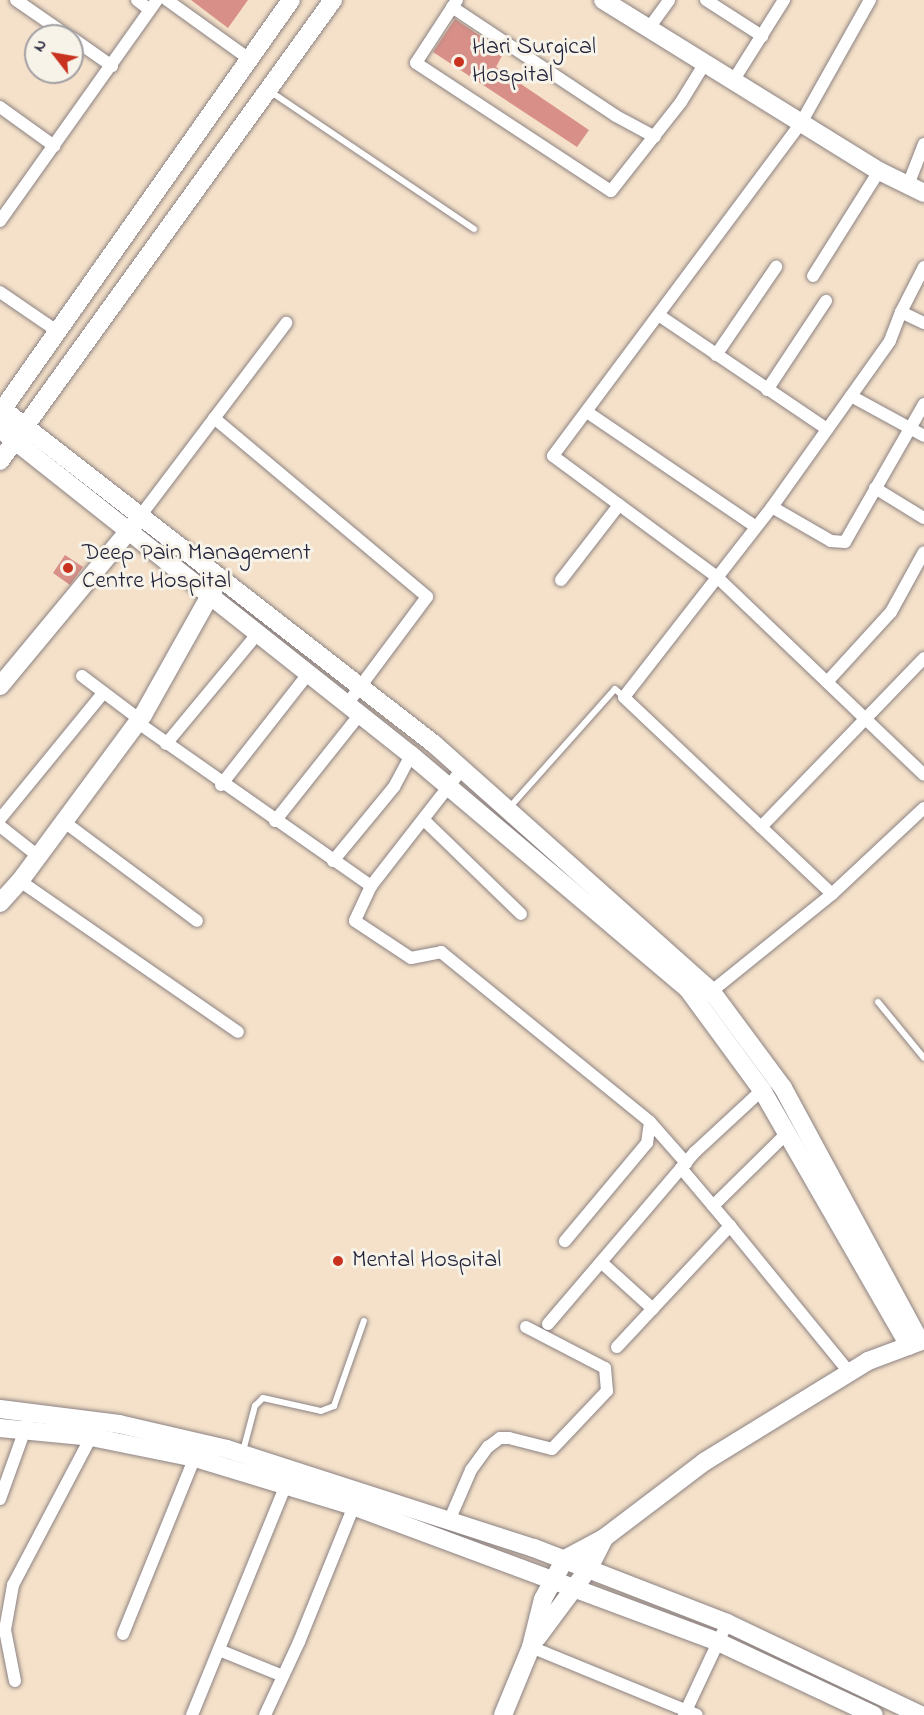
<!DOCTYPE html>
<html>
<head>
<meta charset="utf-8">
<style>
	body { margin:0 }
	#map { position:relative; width:924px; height:1715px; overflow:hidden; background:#f5e1c9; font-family:"Indie Flower",sans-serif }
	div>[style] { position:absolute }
	.building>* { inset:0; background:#d78f88 }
	.roads { filter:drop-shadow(0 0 2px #8c8282) drop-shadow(0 0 2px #8c8282) }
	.lane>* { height:6px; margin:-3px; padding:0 3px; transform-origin:3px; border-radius:3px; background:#fff }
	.street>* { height:12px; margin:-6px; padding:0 6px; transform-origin:6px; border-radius:6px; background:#fff }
	.secondary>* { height:18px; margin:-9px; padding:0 9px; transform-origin:9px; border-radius:9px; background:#fff }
	.dots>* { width:16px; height:16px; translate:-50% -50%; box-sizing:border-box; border:3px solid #f7f3e8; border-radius:50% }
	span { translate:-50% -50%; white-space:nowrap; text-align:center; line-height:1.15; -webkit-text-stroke:6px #f7f3e8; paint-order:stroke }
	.poi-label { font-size:24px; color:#22223b }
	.left { translate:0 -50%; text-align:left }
	.north { position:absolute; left:24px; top:24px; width:60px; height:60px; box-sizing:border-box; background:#f7f3e8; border:2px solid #a29fa3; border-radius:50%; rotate:301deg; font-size:16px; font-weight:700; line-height:24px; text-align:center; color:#22223b }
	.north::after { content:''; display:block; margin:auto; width:21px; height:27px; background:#c8321e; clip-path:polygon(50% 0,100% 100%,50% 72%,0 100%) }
</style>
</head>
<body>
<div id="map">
	<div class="building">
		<div style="clip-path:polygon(191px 0,248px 0,228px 28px)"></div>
		<div style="clip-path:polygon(455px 19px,504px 52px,496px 67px,589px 130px,577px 147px,433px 52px)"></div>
		<div style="clip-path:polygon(65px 555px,83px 567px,70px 585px,53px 573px)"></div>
	</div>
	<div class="roads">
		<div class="lane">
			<div style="left:271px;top:92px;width:245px;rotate:34deg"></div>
			<div style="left:509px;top:808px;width:159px;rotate:-48.3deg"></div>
			<div style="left:615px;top:689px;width:12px;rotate:42deg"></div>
			<div style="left:878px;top:1002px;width:72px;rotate:50.6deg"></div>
			<div style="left:243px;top:1451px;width:47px;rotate:-75.1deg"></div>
			<div style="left:255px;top:1406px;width:11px;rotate:-45deg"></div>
			<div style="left:263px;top:1398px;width:59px;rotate:12.6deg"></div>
			<div style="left:321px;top:1411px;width:14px;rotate:-21deg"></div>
			<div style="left:334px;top:1406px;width:90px;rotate:-70.6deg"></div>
		</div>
		<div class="street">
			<div style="left:16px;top:0;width:63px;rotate:34.7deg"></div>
			<div style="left:137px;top:0;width:16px;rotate:38deg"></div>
			<div style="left:167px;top:0;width:101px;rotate:35.7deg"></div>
			<div style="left:457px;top:0;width:75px;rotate:123.1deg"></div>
			<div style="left:416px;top:63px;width:233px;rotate:33.3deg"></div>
			<div style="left:611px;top:191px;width:113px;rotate:-51.8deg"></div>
			<div style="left:681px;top:102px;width:46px;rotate:-58.4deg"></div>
			<div style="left:706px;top:0;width:67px;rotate:32.7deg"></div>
			<div style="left:870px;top:0;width:141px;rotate:119.3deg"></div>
			<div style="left:801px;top:123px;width:415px;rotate:126.7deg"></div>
			<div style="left:553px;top:456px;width:204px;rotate:36.4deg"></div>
			<div style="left:717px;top:577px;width:286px;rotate:43.7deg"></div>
			<div style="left:452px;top:7px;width:197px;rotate:33.6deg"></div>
			<div style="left:616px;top:116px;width:44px;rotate:28.3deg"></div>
			<div style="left:649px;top:28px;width:34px;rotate:-54deg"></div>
			<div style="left:72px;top:38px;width:49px;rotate:35deg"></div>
			<div style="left:733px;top:81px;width:96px;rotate:-57.8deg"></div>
			<div style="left:0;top:107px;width:67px;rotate:35.8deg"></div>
			<div style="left:908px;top:185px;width:44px;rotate:-68.7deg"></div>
			<div style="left:0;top:221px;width:271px;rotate:-54.6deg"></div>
			<div style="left:924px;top:267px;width:51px;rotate:117.1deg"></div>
			<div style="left:901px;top:312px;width:25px;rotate:26deg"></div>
			<div style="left:813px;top:276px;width:124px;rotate:-57.8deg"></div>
			<div style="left:0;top:292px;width:69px;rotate:34.4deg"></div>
			<div style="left:901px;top:312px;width:31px;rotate:111deg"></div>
			<div style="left:890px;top:341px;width:204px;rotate:125.4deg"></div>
			<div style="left:772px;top:507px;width:68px;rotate:30deg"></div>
			<div style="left:831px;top:541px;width:14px;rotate:4deg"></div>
			<div style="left:845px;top:542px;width:159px;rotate:-60.2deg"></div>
			<div style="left:660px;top:316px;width:202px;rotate:34.1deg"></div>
			<div style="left:716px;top:355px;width:107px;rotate:-55.7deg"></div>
			<div style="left:767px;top:390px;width:107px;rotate:-56.5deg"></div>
			<div style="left:851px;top:396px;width:83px;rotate:28.7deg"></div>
			<div style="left:587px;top:412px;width:204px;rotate:34.2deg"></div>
			<div style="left:214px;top:418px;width:278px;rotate:40deg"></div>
			<div style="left:427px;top:597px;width:132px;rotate:126.7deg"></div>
			<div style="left:875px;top:488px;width:57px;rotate:31.5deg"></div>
			<div style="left:141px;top:515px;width:241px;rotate:-52.9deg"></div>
			<div style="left:561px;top:580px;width:95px;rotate:-52.3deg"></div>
			<div style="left:82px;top:676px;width:71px;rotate:37deg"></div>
			<div style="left:827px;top:682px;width:95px;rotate:-47.6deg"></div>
			<div style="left:891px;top:612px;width:68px;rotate:-61.2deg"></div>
			<div style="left:137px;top:722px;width:286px;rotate:35deg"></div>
			<div style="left:371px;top:886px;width:38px;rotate:115deg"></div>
			<div style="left:355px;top:921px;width:67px;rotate:33.5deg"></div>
			<div style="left:411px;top:958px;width:31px;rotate:-11deg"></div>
			<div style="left:441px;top:952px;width:269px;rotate:39.1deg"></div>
			<div style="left:650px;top:1122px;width:21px;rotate:98deg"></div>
			<div style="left:647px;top:1143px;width:128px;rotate:129.9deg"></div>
			<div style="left:166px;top:744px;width:144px;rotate:-50.3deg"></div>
			<div style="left:221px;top:785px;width:141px;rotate:-51.9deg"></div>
			<div style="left:0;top:819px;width:163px;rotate:-50.7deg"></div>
			<div style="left:424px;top:820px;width:135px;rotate:44.1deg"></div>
			<div style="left:63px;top:821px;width:167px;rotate:36.7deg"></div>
			<div style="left:275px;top:821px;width:137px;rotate:-51.5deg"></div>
			<div style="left:0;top:826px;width:48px;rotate:38.3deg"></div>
			<div style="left:761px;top:827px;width:235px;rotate:-46deg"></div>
			<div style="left:333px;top:861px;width:96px;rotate:-50.5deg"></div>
			<div style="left:394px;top:787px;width:36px;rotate:-62deg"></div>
			<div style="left:20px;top:881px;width:265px;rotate:34.7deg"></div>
			<div style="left:371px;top:886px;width:148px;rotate:-52.1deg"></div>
			<div style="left:832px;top:894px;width:126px;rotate:-43.1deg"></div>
			<div style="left:707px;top:995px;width:161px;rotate:-38.9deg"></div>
			<div style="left:832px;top:894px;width:286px;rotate:-136.6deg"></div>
			<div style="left:624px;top:697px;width:241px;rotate:-52.1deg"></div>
			<div style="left:650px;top:1122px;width:55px;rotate:48.7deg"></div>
			<div style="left:681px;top:1168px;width:76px;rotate:49.8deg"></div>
			<div style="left:713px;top:1206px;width:104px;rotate:-44.6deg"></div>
			<div style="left:601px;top:1262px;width:70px;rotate:42.1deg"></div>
			<div style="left:548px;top:1324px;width:226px;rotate:-49.5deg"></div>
			<div style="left:695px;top:1152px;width:91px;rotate:-42.8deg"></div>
			<div style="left:617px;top:1347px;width:166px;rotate:-47deg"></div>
			<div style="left:730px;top:1226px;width:188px;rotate:50.8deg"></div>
			<div style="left:0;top:1499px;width:80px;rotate:-70.2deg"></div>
			<div style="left:449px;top:1521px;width:56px;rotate:-66.7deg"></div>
			<div style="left:471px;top:1470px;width:29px;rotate:-54deg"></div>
			<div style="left:488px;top:1447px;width:15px;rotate:-37deg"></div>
			<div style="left:500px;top:1438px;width:9px"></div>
			<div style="left:509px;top:1438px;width:44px;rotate:14.3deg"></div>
			<div style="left:552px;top:1449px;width:80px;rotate:-46.5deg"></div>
			<div style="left:607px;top:1391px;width:23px;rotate:-95deg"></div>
			<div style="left:605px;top:1368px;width:89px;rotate:-152.6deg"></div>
			<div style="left:123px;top:1634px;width:196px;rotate:-67.9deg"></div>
			<div style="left:531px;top:1647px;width:179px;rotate:22.3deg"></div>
			<div style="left:219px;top:1650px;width:69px;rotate:22.1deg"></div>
			<div style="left:15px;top:1681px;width:52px;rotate:-101.1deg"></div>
			<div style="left:5px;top:1630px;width:46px;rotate:-79.9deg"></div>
			<div style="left:13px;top:1585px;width:172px;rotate:-62.2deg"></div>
			<div style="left:192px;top:1715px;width:254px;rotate:-67.8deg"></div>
			<div style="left:265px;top:1715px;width:81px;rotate:-65deg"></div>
			<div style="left:299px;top:1642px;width:152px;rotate:-68deg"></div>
			<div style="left:684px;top:1715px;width:102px;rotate:-64.9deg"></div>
		</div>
		<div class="secondary">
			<div style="left:603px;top:0;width:325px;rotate:31.8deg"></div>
			<div style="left:879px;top:171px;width:50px;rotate:26.1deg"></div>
			<div style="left:0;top:407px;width:549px;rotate:37.83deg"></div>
			<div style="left:434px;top:744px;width:373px;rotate:41.7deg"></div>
			<div style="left:712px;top:992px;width:119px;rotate:53.5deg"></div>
			<div style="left:783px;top:1088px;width:288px;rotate:61.6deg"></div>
			<div style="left:0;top:413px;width:505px;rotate:-54.83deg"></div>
			<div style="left:0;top:429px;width:525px;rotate:38.42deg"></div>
			<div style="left:411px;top:755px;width:361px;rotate:40.2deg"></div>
			<div style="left:687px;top:988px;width:127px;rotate:53.7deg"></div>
			<div style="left:762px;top:1090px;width:295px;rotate:60.1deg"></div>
			<div style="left:0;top:461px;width:569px;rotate:-54.16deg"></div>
			<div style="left:0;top:686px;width:214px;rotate:-50.3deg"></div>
			<div style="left:0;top:903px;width:30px;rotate:-48deg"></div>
			<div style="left:20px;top:881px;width:207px;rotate:-53.5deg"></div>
			<div style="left:143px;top:715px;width:149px;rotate:-60.7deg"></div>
			<div style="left:0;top:1409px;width:120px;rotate:7.2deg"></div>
			<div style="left:119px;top:1424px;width:111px;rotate:13deg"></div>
			<div style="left:227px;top:1449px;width:323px;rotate:17.9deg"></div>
			<div style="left:534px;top:1548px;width:207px;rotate:21.2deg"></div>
			<div style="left:727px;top:1623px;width:215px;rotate:25.4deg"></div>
			<div style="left:0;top:1428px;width:91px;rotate:5.6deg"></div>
			<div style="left:91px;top:1437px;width:106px;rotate:11.4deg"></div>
			<div style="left:195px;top:1458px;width:165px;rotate:16.9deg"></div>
			<div style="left:353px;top:1506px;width:390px;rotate:20.4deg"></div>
			<div style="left:718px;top:1642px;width:172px;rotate:25.1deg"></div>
			<div style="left:537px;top:1638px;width:87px;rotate:-53.4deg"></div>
			<div style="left:589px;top:1568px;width:34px;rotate:-63deg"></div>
			<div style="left:503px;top:1715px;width:74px;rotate:-67.6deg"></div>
			<div style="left:531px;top:1647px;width:49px;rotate:-76deg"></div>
			<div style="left:543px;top:1599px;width:46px;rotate:-61.2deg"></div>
			<div style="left:565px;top:1559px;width:44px;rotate:-28.3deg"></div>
			<div style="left:604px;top:1538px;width:126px;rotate:-37.2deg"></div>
			<div style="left:704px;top:1462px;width:193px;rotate:-31.6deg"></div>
			<div style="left:868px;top:1361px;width:54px;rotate:-20.4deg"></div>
		</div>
	</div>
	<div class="dots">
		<div style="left:459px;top:62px;background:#c8321e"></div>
		<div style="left:68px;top:568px;background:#c8321e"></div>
		<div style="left:338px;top:1261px;background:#c8321e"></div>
	</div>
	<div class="poi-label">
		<span class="left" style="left:472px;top:62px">Hari Surgical<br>Hospital</span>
		<span class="left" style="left:82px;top:568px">Deep Pain Management<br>Centre Hospital</span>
		<span class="left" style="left:352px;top:1261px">Mental Hospital</span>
	</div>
	<div class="north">N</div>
</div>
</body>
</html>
